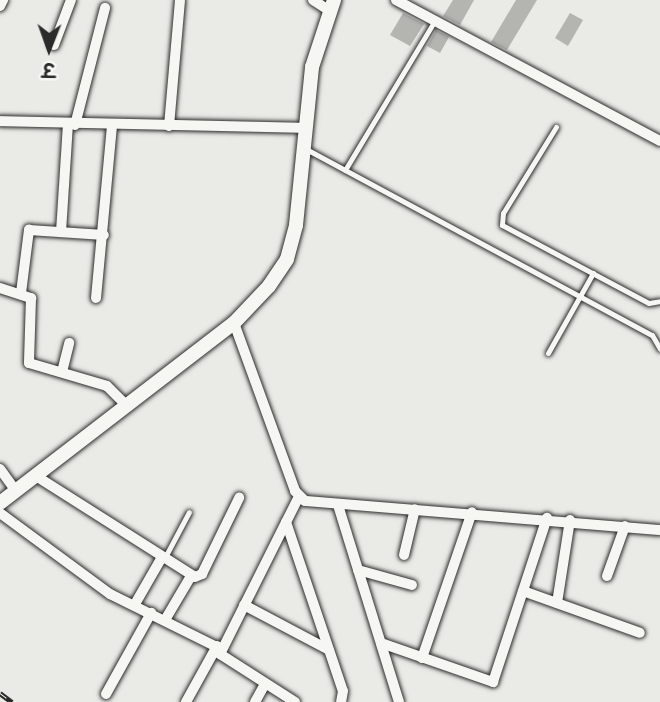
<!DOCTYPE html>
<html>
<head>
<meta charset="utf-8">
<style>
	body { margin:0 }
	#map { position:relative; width:660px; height:702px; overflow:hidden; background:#eaeae6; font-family:"Patrick Hand","Playpen Sans Deva",sans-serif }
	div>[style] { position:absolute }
	.building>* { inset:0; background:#b4b4b1 }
	.roads { filter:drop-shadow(0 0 2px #2b2b2b) drop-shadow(0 0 2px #2b2b2b) }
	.service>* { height:5px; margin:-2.5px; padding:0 2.5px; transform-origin:2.5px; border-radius:2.5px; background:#f6f6f2 }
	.minor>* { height:10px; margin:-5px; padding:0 5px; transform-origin:5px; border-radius:5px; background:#f6f6f2 }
	.tertiary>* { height:14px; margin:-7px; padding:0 7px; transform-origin:7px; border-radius:7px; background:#f6f6f2 }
	.rail>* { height:5px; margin-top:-2.5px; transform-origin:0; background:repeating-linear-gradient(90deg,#f6f6f2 0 8px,#2b2b2b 0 16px); box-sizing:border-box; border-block:2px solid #2b2b2b }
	span { translate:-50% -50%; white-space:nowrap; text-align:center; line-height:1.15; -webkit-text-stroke:5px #f6f6f2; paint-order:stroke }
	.north { position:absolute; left:14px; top:14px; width:70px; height:70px; -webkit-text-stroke:5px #f6f6f2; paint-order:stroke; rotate:181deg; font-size:19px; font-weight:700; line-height:28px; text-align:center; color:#2b2b2b }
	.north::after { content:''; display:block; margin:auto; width:24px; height:32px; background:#2b2b2b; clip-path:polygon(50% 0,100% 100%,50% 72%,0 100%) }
</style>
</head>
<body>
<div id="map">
	<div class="building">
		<div style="clip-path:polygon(453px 0,474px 0,460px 25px,443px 16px)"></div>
		<div style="clip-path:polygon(516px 0,537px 0,507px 50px,491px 42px)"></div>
		<div style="clip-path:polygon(403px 13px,424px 24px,410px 46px,390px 35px)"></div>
		<div style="clip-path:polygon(570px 13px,583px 20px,568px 46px,555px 38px)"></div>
		<div style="clip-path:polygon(436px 30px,449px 37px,440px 53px,427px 46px)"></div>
	</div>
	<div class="roads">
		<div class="service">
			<div style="left:556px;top:127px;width:101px;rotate:121.6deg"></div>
			<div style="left:503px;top:213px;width:12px;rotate:95deg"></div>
			<div style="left:502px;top:225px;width:166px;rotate:28deg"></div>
			<div style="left:649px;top:303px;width:11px;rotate:-10deg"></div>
			<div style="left:306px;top:149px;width:393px;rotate:28.3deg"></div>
			<div style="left:652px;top:335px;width:16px;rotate:60deg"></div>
			<div style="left:345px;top:170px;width:173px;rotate:-59deg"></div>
			<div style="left:548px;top:353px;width:92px;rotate:-60.6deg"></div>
			<div style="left:164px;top:559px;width:53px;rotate:-62deg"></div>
		</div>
		<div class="minor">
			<div style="left:313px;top:0;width:20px;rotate:33deg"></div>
			<div style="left:396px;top:0;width:299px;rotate:28.1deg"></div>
			<div style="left:0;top:6px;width:7px;rotate:-63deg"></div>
			<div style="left:54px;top:45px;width:48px;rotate:-69.3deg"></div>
			<div style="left:0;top:121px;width:306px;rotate:1.3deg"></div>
			<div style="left:75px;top:125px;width:121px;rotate:-75.6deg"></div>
			<div style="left:169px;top:126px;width:126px;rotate:-85deg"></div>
			<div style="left:61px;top:232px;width:107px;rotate:-86.3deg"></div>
			<div style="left:0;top:288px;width:33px;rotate:18deg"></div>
			<div style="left:31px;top:298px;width:65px;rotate:91.8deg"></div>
			<div style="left:29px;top:363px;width:81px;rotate:16.4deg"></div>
			<div style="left:107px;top:386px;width:28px;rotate:45deg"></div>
			<div style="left:21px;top:293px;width:64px;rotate:-82.8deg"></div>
			<div style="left:29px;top:230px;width:75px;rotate:3.8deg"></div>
			<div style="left:96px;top:298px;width:173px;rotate:-84.7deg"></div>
			<div style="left:234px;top:323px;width:179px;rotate:70deg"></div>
			<div style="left:295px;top:491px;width:14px;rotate:45deg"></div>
			<div style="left:305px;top:501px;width:356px;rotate:4.7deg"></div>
			<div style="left:62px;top:372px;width:30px;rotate:-76deg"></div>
			<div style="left:0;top:469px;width:27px;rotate:54deg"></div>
			<div style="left:36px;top:476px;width:188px;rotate:32.4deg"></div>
			<div style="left:195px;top:577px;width:8px;rotate:-23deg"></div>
			<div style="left:202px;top:574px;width:85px;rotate:-64deg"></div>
			<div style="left:338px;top:505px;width:206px;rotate:72.8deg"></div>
			<div style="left:0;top:513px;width:137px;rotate:36.4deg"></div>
			<div style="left:110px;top:594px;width:124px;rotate:26.4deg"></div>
			<div style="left:286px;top:522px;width:178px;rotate:71.4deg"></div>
			<div style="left:343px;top:691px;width:11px;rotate:100deg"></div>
			<div style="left:404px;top:555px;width:47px;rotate:-76.6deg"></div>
			<div style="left:358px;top:570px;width:56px;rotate:15.5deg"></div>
			<div style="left:607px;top:576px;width:53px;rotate:-70.2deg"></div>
			<div style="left:523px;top:591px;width:124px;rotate:19.7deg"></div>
			<div style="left:557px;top:603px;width:84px;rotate:-81.1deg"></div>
			<div style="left:135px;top:604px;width:54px;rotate:-60.1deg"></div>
			<div style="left:244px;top:605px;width:96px;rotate:27.9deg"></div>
			<div style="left:165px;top:620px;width:51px;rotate:-59.4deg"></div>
			<div style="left:381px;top:643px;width:119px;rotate:19.2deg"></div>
			<div style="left:493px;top:682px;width:173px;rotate:-71.8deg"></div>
			<div style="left:422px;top:658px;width:154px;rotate:-71.1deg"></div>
			<div style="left:106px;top:694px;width:93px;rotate:-60.9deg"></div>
			<div style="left:186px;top:702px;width:64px;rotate:-61deg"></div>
			<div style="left:255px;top:702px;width:21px;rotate:-61deg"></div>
			<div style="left:295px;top:702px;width:89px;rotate:-147.4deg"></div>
			<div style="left:220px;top:654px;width:174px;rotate:-63.4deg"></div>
		</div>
		<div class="tertiary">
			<div style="left:0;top:503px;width:295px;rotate:-37.6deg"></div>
			<div style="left:234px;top:323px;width:51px;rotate:-46.6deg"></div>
			<div style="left:269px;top:286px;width:32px;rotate:-56deg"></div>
			<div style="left:287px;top:259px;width:35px;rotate:-75deg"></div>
			<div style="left:296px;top:225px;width:159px;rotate:-84.2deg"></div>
			<div style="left:312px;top:67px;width:71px;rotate:-71.8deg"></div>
		</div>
	</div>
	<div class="rail">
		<div style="left:0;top:693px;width:15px;rotate:37deg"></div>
	</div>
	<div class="north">उ</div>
</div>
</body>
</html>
